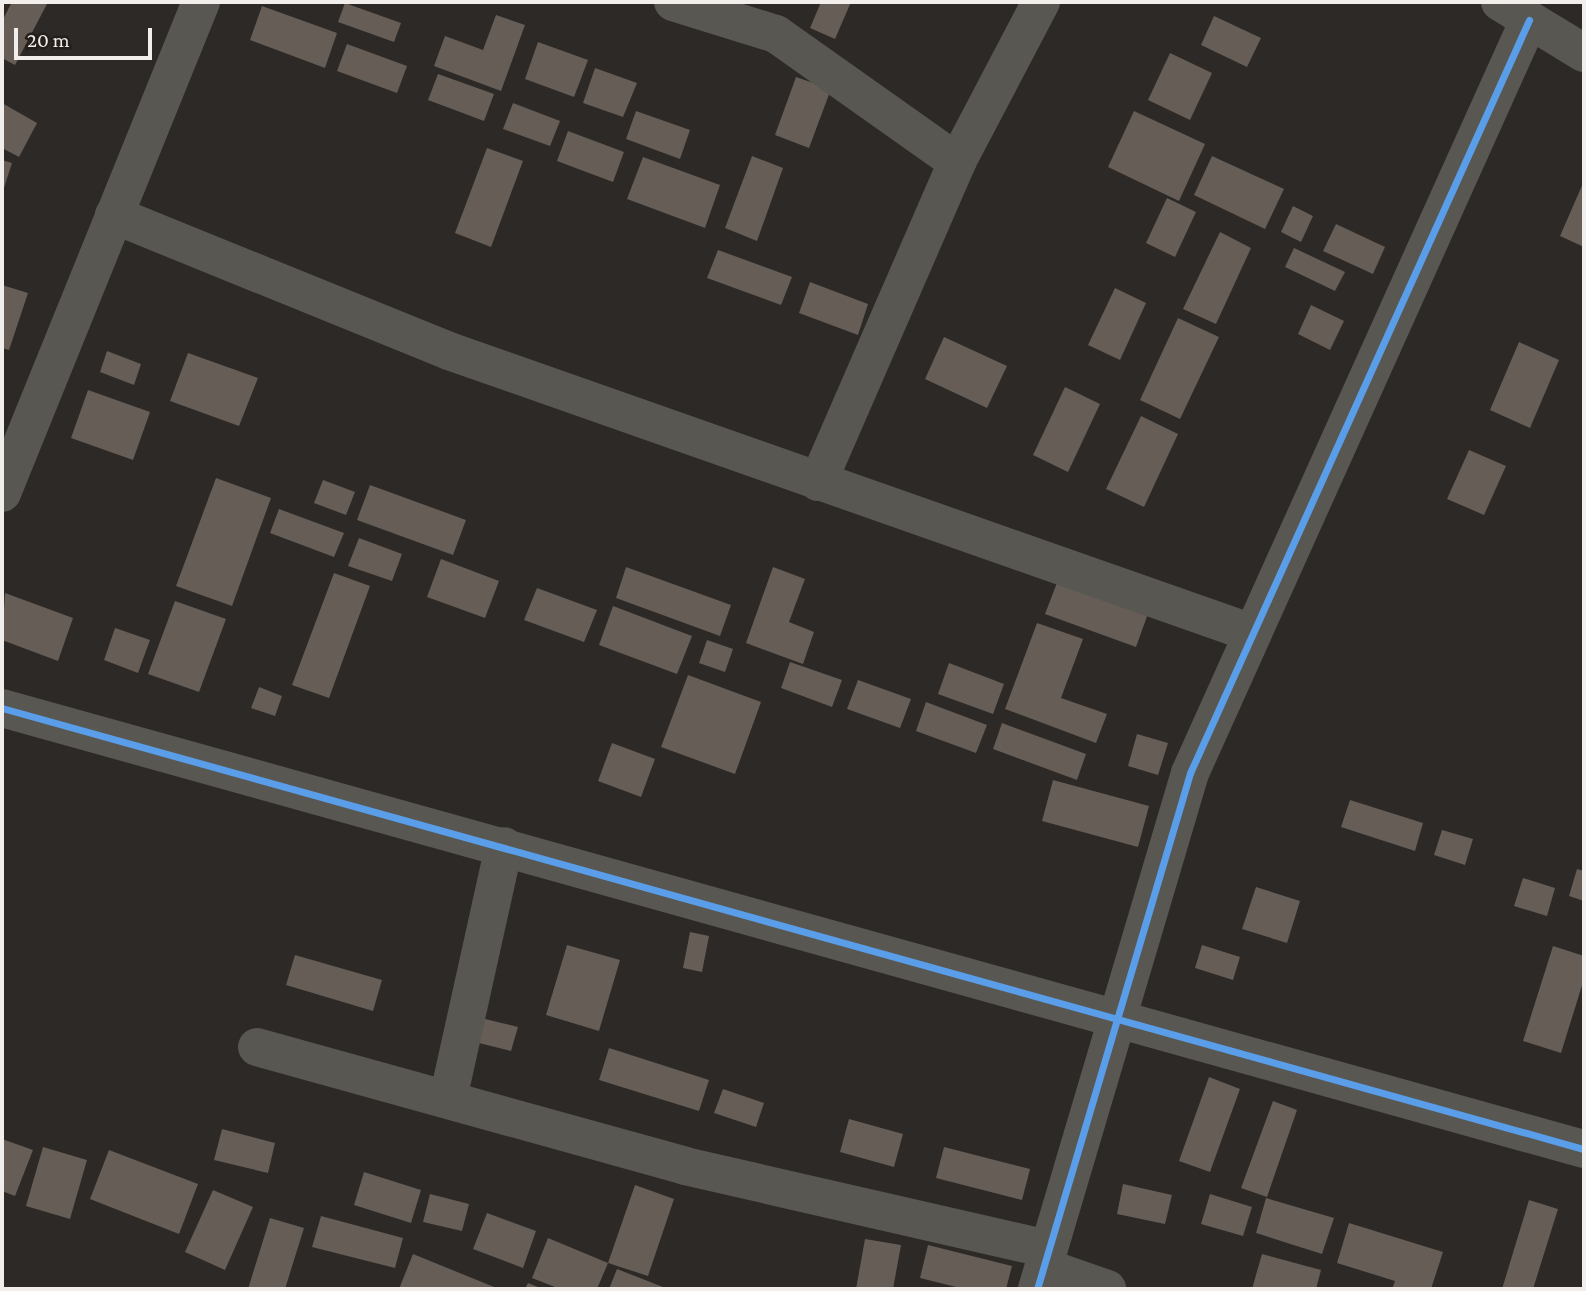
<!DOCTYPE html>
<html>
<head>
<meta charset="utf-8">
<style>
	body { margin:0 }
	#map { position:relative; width:1586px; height:1291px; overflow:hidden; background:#2c2926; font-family:"Crimson Pro",serif }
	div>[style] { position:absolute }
	.building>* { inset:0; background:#655d56 }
	.minor>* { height:38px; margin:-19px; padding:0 19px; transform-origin:19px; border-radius:19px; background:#595752 }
	.cycleway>* { height:7px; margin:-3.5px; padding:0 3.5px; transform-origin:3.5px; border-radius:3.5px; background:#5a9eea }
	span { translate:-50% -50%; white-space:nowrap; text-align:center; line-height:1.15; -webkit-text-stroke:7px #241f1b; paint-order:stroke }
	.frame { position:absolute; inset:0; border:4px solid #f2eeeb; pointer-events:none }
	.scale { position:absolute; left:14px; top:28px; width:138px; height:32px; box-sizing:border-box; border:4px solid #f2eeeb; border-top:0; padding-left:9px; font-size:21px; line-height:24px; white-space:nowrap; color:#f2eeeb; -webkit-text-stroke:5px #241f1b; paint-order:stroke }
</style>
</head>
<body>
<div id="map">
	<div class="building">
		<div style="clip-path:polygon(12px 2px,48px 2px,15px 65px,2px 58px,2px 21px)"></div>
		<div style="clip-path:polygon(821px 2px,851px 2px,835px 39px,810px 28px)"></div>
		<div style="clip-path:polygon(345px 3px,401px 23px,394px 42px,338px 22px)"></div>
		<div style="clip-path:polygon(262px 6px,337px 33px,325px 68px,250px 40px)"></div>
		<div style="clip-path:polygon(496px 15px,525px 25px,501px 91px,434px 66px,445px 36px,483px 50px)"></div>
		<div style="clip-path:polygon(1214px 16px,1261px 38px,1247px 67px,1201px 45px)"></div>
		<div style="clip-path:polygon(538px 42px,588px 60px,574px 97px,525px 79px)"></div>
		<div style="clip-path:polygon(347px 44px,407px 66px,397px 93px,337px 71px)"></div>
		<div style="clip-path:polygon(1170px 53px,1212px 73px,1190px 120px,1148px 100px)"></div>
		<div style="clip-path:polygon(595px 68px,637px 83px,623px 117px,583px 103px)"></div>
		<div style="clip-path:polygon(438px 74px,494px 94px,484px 121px,428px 100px)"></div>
		<div style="clip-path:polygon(796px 77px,831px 89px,809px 148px,775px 135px)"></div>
		<div style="clip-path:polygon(2px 103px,37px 123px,19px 157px,2px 148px)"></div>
		<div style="clip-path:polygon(513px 103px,560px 121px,550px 146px,503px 129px)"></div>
		<div style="clip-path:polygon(636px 111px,690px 130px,680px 159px,626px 139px)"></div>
		<div style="clip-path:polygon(1134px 111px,1205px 144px,1179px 201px,1108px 167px)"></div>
		<div style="clip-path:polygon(568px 131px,624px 152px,613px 182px,557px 161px)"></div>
		<div style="clip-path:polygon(487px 148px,523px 161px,491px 247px,455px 233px)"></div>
		<div style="clip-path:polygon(752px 156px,783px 168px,757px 241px,725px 228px)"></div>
		<div style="clip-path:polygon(1212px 156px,1284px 189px,1265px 229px,1194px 195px)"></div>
		<div style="clip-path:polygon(643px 157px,720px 185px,705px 228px,627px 199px)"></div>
		<div style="clip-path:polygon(2px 160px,12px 163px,2px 194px)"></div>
		<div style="clip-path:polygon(1584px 181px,1584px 247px,1560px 236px)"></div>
		<div style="clip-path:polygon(1167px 198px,1196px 212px,1175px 257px,1146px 243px)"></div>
		<div style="clip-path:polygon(1293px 206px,1313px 216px,1301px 242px,1281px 232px)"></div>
		<div style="clip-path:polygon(1336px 224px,1385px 247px,1373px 274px,1323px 251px)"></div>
		<div style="clip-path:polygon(1220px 232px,1251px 248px,1216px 324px,1183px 309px)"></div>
		<div style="clip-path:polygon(1294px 248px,1345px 272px,1335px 291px,1285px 267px)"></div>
		<div style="clip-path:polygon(718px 250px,792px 277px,781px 305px,707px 278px)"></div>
		<div style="clip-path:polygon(810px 282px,868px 304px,858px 335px,799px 313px)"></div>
		<div style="clip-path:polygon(2px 285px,28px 293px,9px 350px,2px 348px)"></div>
		<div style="clip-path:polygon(1115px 288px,1146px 303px,1120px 360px,1088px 345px)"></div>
		<div style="clip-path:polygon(1311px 305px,1344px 321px,1330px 350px,1298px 334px)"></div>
		<div style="clip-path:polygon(1178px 318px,1219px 337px,1180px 419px,1140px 400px)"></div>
		<div style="clip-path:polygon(944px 337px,1007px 366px,987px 408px,925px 379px)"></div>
		<div style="clip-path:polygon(1519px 342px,1559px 360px,1530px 428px,1490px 410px)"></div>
		<div style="clip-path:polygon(107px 351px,141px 364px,134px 385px,100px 372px)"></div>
		<div style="clip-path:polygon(188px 353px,258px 378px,239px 426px,170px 401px)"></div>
		<div style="clip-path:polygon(1065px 387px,1100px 404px,1068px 472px,1033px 455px)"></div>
		<div style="clip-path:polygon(88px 390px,150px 412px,133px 460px,71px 438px)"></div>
		<div style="clip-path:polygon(1141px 416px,1178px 434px,1144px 507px,1106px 489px)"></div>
		<div style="clip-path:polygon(1469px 450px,1506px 466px,1484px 515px,1447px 499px)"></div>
		<div style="clip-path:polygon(216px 478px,271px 498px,232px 606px,176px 586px)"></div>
		<div style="clip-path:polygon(323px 480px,355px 492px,346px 515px,314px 503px)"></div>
		<div style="clip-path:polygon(370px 485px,466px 520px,453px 555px,357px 520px)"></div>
		<div style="clip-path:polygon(279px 509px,344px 533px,334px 557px,270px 533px)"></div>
		<div style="clip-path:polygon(359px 538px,402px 554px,392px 581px,348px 566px)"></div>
		<div style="clip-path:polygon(441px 559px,499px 581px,485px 618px,427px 597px)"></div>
		<div style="clip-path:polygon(626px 567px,731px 605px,720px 636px,616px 598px)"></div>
		<div style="clip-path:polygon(773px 567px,805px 579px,789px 622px,814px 632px,803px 664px,746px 643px)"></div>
		<div style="clip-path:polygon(334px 573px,370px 586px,329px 698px,292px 685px)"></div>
		<div style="clip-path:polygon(1060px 575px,1150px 608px,1136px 647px,1045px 614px)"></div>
		<div style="clip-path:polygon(537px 588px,597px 610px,584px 642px,524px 620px)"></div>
		<div style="clip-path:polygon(5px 593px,73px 618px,58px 661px,2px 640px)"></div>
		<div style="clip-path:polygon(175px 601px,226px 619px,199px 692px,148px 674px)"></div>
		<div style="clip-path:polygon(613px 606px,692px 636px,677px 674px,599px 645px)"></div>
		<div style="clip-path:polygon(1037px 623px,1083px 639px,1061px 698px,1107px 714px,1096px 743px,1005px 709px)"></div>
		<div style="clip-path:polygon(115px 628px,150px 640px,138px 673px,104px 660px)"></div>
		<div style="clip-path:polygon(707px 640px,733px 649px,725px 672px,699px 663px)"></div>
		<div style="clip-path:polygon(790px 662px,842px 680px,832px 707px,781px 688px)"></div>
		<div style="clip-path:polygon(949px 663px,1004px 684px,993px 714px,938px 694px)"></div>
		<div style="clip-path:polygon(688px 675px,761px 702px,735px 774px,661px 747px)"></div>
		<div style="clip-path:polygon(858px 680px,911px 699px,900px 728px,847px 709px)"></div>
		<div style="clip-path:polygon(259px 687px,282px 696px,275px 716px,251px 708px)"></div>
		<div style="clip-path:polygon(926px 702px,987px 725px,976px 753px,916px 731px)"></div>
		<div style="clip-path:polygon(1002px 723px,1086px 754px,1077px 780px,993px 749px)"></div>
		<div style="clip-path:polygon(1137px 734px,1168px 743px,1158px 775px,1128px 766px)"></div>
		<div style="clip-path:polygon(612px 743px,655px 759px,641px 797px,598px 781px)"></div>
		<div style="clip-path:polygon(1053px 780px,1149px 806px,1138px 847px,1042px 821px)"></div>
		<div style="clip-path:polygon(1350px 800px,1423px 823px,1415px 851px,1341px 827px)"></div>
		<div style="clip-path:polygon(1442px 830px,1473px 839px,1465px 865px,1434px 855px)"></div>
		<div style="clip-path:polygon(1577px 869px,1584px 871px,1584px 901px,1569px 896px)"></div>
		<div style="clip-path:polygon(1523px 878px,1555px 888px,1547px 916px,1514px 906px)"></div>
		<div style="clip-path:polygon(1256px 887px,1300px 901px,1287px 943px,1242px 929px)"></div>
		<div style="clip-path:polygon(690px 932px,709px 936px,702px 972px,683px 968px)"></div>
		<div style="clip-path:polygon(567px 945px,620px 960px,599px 1031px,546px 1015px)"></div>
		<div style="clip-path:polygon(1202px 945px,1240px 957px,1233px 980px,1195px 968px)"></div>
		<div style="clip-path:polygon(1553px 946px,1584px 956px,1584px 979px,1561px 1053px,1523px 1041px)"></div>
		<div style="clip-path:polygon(295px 955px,382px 980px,373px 1011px,286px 985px)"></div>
		<div style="clip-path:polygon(481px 1018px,518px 1027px,511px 1051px,475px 1042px)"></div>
		<div style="clip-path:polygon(609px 1048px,709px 1080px,699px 1111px,599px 1080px)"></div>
		<div style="clip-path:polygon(1209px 1077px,1240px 1089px,1210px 1172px,1179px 1161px)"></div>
		<div style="clip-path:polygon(723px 1089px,764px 1103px,756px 1127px,714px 1113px)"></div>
		<div style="clip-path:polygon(1273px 1101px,1297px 1110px,1267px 1197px,1241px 1188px)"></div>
		<div style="clip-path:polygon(849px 1119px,903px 1134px,894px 1167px,840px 1152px)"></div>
		<div style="clip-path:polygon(222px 1129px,275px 1143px,268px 1173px,214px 1160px)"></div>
		<div style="clip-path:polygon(2px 1139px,33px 1150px,15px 1196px,2px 1191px)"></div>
		<div style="clip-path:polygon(43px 1147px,87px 1160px,70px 1219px,26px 1206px)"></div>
		<div style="clip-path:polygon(944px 1147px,1030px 1169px,1022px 1200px,936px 1178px)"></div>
		<div style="clip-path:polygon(109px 1150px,198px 1184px,179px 1234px,90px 1199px)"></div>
		<div style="clip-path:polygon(364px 1172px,421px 1190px,411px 1223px,354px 1205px)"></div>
		<div style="clip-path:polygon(1123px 1184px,1172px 1195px,1165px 1224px,1117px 1214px)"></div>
		<div style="clip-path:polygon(635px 1185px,674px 1199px,648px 1276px,608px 1263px)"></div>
		<div style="clip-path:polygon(213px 1190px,253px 1207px,225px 1270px,185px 1252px)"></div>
		<div style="clip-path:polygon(430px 1194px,469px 1204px,462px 1231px,423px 1222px)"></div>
		<div style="clip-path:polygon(1210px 1194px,1252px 1207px,1243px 1236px,1201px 1224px)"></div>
		<div style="clip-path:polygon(1266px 1198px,1334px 1218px,1322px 1254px,1256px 1233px)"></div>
		<div style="clip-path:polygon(1529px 1200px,1558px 1209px,1533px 1289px,1502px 1289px)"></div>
		<div style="clip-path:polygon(487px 1213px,536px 1231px,523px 1268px,473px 1249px)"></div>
		<div style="clip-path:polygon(321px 1216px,403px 1238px,395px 1268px,312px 1247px)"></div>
		<div style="clip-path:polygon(270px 1218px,304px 1228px,285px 1289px,248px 1289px)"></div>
		<div style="clip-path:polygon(1349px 1223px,1443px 1252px,1431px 1289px,1392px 1289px,1395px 1281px,1337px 1263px)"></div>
		<div style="clip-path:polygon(548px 1238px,608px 1263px,597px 1289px,560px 1289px,532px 1278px)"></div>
		<div style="clip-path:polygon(865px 1239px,901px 1245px,893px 1289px,856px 1289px)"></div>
		<div style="clip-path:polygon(928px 1245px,1012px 1266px,1006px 1289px,964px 1289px,920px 1278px)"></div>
		<div style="clip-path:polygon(413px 1254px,499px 1289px,399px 1289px)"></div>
		<div style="clip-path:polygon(1262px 1254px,1321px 1270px,1316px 1289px,1252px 1289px)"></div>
		<div style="clip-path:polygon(617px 1269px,668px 1289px,609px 1289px)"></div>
		<div style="clip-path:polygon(528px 1283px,543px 1289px,525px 1289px)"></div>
	</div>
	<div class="minor">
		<div style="left:673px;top:2px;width:108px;rotate:17.3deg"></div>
		<div style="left:776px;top:34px;width:222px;rotate:35.3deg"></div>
		<div style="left:1500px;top:2px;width:98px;rotate:31.3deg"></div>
		<div style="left:114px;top:215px;width:362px;rotate:22.1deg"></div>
		<div style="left:449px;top:351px;width:848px;rotate:19.35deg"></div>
		<div style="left:818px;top:482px;width:349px;rotate:-66.5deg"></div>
		<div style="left:957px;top:162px;width:181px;rotate:-62.3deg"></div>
		<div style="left:2px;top:493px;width:530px;rotate:-67.94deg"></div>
		<div style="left:2px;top:708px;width:1642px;rotate:15.58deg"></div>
		<div style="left:257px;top:1047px;width:444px;rotate:15.5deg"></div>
		<div style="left:685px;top:1166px;width:370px;rotate:12.9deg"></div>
		<div style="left:448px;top:1099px;width:259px;rotate:-77.5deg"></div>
		<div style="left:1044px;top:1267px;width:67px;rotate:19.2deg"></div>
		<div style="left:1037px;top:1289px;width:538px;rotate:-73.48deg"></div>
		<div style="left:1190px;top:773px;width:826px;rotate:-65.76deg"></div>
	</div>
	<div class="cycleway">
		<div style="left:2px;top:708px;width:1642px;rotate:15.58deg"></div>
		<div style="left:1037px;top:1289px;width:538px;rotate:-73.48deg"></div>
		<div style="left:1190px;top:773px;width:826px;rotate:-65.76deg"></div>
	</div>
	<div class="frame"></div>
	<div class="scale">20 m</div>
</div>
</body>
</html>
